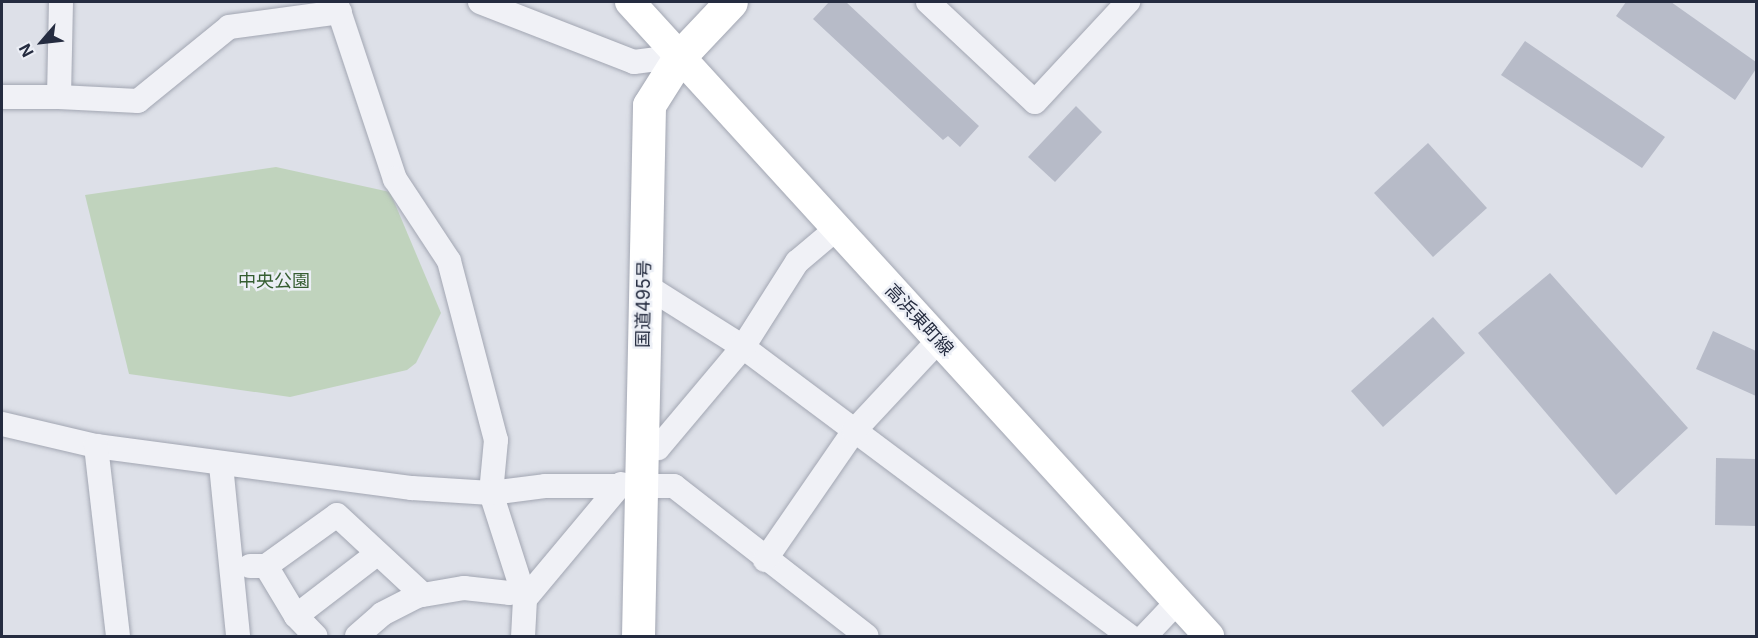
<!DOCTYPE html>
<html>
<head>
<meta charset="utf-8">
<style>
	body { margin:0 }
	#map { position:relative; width:1758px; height:638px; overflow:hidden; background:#dde0e8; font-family:Inter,"Noto Sans JP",sans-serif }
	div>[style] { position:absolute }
	.green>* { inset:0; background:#c0d3bd }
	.building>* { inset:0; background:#b7bbc8 }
	.roads { filter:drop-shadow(0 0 2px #a2a6b2) drop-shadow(0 0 2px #a2a6b2) }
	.minor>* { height:24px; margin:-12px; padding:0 12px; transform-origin:12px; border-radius:12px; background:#f0f1f6 }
	.major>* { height:30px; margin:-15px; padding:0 15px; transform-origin:15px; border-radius:15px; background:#fff }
	.highway>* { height:33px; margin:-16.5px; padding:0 16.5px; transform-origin:16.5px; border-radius:16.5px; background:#fff }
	span { translate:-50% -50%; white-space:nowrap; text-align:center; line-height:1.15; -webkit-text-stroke:5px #eceff6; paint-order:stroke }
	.park-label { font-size:18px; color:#355d31 }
	.street-label { font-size:18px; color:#252c40 }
	.frame { position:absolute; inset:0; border:3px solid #252c40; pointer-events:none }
	.north { position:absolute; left:12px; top:12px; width:60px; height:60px; -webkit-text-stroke:4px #eceff6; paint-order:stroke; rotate:242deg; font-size:16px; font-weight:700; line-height:24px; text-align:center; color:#252c40 }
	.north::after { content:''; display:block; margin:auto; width:21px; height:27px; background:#252c40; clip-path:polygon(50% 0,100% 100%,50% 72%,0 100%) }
</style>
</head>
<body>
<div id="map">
	<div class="green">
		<div style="clip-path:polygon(276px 167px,390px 192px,441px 313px,416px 363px,407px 370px,290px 397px,129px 374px,85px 195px)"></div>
	</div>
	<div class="building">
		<div style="clip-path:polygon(829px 2px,846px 2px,979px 126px,960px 147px,948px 136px,943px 140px,813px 19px)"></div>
		<div style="clip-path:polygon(1626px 2px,1671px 2px,1756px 62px,1756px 69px,1735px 100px,1616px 16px)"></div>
		<div style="clip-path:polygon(1525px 41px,1665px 137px,1642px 168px,1501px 75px)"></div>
		<div style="clip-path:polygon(1076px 106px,1102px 132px,1055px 182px,1028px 157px)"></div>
		<div style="clip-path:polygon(1428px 143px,1487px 208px,1433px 257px,1374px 193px)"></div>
		<div style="clip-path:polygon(1550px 273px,1688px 428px,1616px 495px,1478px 333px)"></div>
		<div style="clip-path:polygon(1433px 317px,1465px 353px,1383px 427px,1351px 391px)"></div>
		<div style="clip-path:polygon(1713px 331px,1756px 351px,1756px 396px,1696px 369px)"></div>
		<div style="clip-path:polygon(1716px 458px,1756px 459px,1756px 526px,1715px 525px)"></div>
	</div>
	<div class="roads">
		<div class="minor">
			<div style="left:336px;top:2px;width:187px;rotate:71.6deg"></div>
			<div style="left:395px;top:179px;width:98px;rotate:56.6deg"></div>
			<div style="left:449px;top:261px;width:185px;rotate:75.3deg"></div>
			<div style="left:496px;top:440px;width:53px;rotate:95.4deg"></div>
			<div style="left:491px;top:493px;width:111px;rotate:72.2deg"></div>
			<div style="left:525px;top:599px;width:37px;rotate:93deg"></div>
			<div style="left:480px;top:2px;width:165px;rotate:21.3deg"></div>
			<div style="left:634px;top:62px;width:46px;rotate:-7.4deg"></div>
			<div style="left:928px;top:2px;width:146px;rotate:43.1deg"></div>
			<div style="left:1035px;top:102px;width:137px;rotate:-47.1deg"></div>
			<div style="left:2px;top:97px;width:57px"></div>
			<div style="left:59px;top:97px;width:95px;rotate:-88.8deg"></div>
			<div style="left:59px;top:97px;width:79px;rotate:2.9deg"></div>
			<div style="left:138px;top:101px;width:117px;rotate:-39.1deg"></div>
			<div style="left:229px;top:27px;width:112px;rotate:-7.7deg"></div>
			<div style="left:645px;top:285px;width:116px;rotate:32.3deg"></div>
			<div style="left:743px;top:347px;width:482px;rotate:36.8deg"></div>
			<div style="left:2px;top:424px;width:97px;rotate:13.2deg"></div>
			<div style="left:96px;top:446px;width:319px;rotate:7.6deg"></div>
			<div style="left:412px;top:488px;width:79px;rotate:3.6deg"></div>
			<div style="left:491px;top:493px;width:54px;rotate:-7.4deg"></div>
			<div style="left:545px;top:486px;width:129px"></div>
			<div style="left:674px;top:486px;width:244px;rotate:37.9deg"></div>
			<div style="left:96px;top:446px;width:191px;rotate:83.4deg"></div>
			<div style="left:641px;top:446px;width:17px;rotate:7deg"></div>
			<div style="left:658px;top:448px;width:132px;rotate:-49.9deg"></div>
			<div style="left:743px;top:347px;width:101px;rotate:-57.6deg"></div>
			<div style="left:797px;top:262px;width:51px;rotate:-40.2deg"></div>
			<div style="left:221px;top:465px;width:172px;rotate:84.3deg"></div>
			<div style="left:765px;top:560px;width:157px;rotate:-55.4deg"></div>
			<div style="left:854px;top:431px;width:123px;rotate:-47deg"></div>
			<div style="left:250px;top:566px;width:16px"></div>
			<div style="left:266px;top:566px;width:58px;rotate:59deg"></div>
			<div style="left:296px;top:616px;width:28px;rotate:46deg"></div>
			<div style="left:266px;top:566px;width:87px;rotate:-35.7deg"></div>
			<div style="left:337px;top:515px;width:117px;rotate:42.9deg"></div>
			<div style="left:525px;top:599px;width:150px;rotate:-50.1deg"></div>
			<div style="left:296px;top:616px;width:103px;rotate:-37.5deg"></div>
			<div style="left:357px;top:636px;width:33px;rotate:-41deg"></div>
			<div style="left:382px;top:614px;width:39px;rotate:-27deg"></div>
			<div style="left:417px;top:596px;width:48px;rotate:-9.7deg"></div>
			<div style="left:464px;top:588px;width:45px;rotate:6.3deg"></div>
			<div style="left:509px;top:593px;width:14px;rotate:-17deg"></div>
			<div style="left:1145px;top:636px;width:50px;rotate:-46.6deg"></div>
		</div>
		<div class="major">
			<div style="left:630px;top:2px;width:859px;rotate:47.6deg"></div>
		</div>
		<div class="highway">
			<div style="left:638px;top:636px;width:531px;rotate:-88.81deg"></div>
			<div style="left:649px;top:105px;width:58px;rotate:-57.7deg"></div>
			<div style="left:680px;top:56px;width:74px;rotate:-46.6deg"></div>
		</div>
	</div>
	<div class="park-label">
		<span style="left:274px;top:281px">中央公園</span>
	</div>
	<div class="street-label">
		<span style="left:644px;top:304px;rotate:-89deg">国道495号</span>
		<span style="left:919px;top:320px;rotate:47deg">高浜東町線</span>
	</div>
	<div class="frame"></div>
	<div class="north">N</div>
</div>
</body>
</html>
